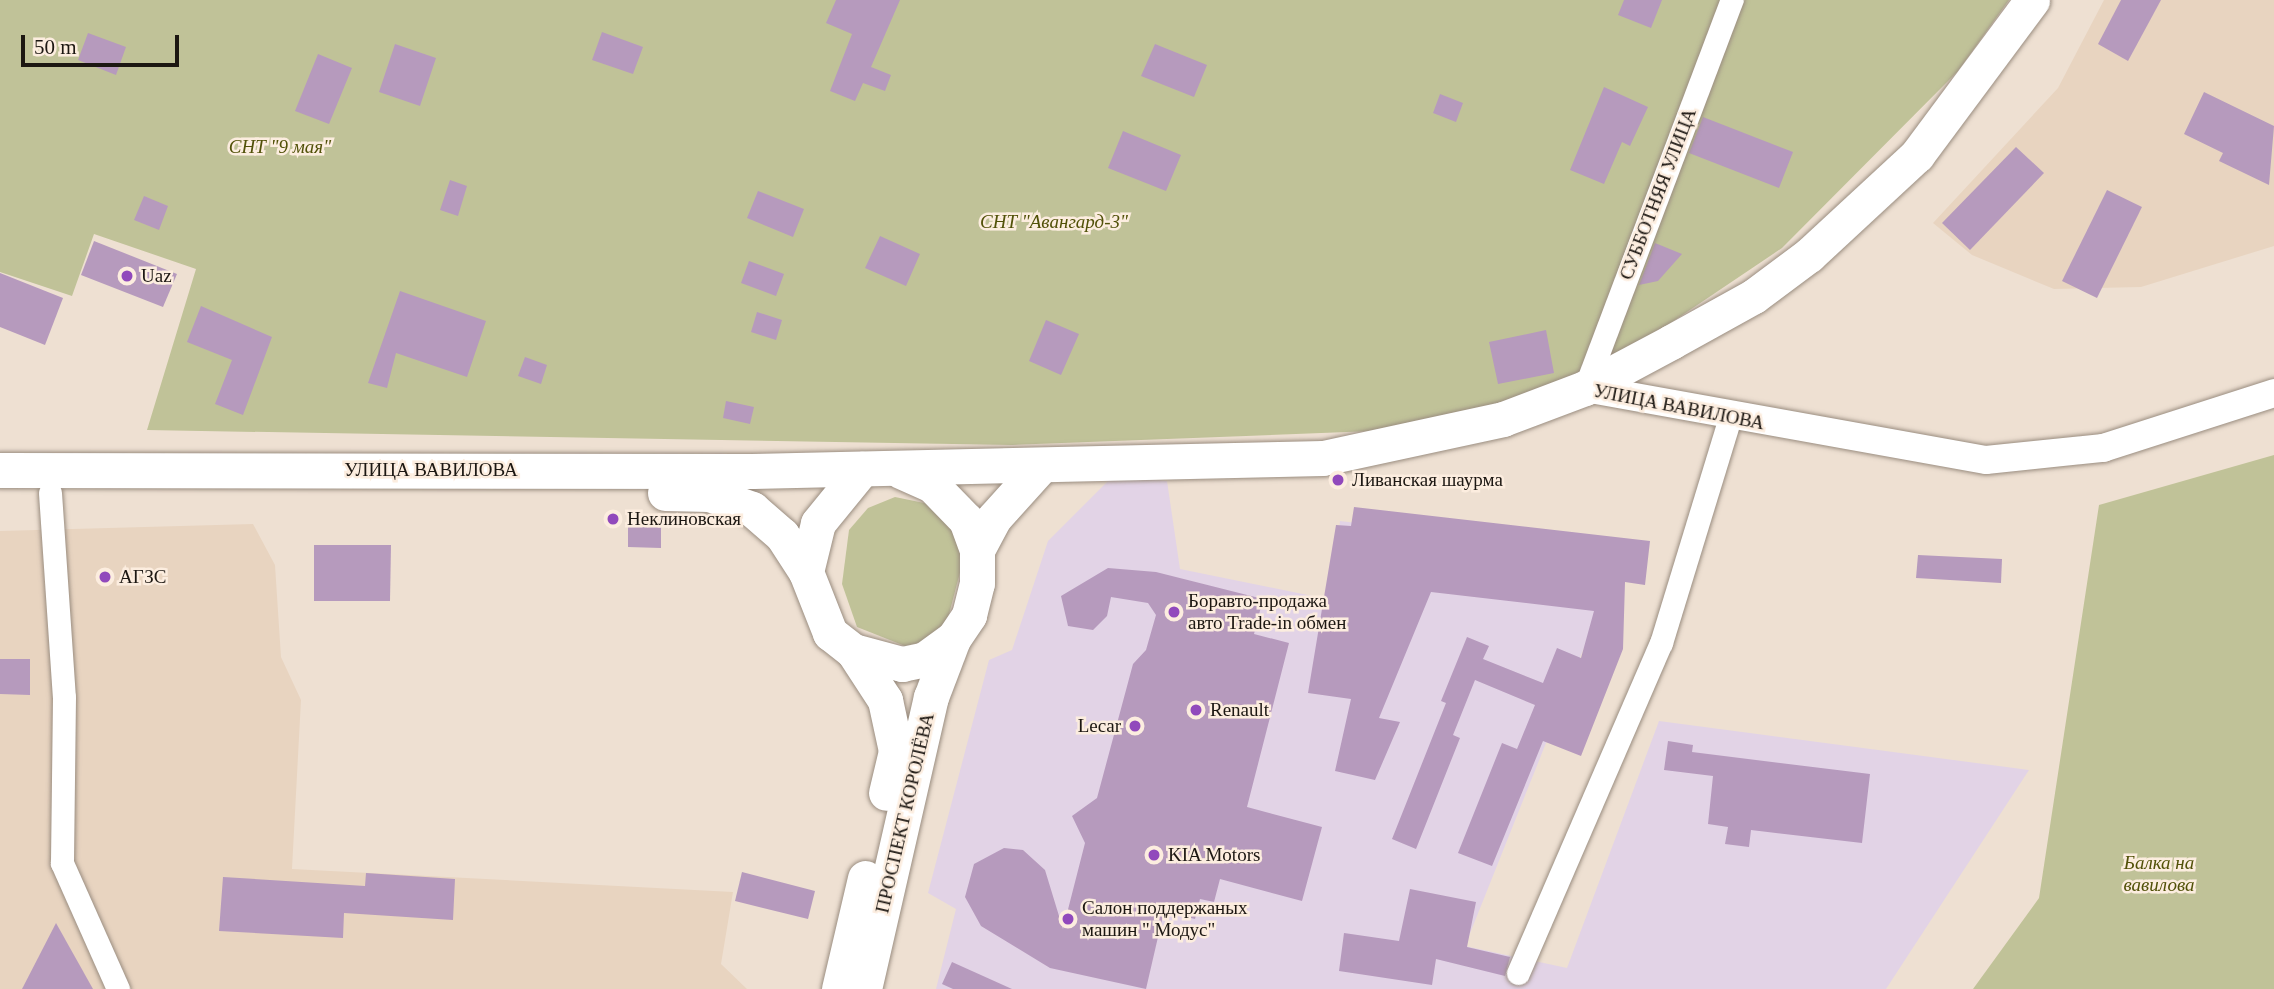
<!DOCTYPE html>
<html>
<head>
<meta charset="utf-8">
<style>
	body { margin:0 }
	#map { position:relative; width:2274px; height:989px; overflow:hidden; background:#eee0d2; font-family:Georgia,serif }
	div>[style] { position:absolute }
	.commercial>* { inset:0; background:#e2d3e6 }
	.built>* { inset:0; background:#e8d4c0 }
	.green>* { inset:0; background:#c0c298 }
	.building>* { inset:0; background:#b69abd }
	.roads { filter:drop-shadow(0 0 2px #9a8d80) drop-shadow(0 0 2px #9a8d80) }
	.minor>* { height:23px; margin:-11.5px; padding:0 11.5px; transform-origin:11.5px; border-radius:11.5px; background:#fff }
	.tertiary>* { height:28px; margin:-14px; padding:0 14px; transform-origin:14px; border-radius:14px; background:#fff }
	.primary>* { height:35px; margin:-17.5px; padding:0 17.5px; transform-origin:17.5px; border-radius:17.5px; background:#fff }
	.dots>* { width:19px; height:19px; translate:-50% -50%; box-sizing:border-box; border:4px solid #fceddf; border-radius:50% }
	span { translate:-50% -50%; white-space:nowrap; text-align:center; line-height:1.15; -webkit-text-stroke:5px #fceddf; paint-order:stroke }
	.park-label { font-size:19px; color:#515108; font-style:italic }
	.street-label { font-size:19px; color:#1c1712 }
	.poi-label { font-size:19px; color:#1c1712 }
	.left { translate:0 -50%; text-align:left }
	.right { translate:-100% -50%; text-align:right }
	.scale { position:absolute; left:21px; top:35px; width:158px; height:32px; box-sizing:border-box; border:4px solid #1c1712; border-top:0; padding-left:9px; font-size:21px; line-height:24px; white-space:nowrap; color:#1c1712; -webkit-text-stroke:5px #fceddf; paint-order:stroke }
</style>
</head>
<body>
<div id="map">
	<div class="commercial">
		<div style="clip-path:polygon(1114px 475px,1167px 481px,1180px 569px,1332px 600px,1340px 521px,1621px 555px,1465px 946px,1567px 968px,1659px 721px,2029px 770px,1886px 989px,936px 989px,956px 909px,928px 893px,989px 660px,1012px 650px,1048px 541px)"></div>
	</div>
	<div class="built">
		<div style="clip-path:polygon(2104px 0,2274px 0,2274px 246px,2141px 287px,2054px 289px,1972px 255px,1933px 223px,2058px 88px)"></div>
		<div style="clip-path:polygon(253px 524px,275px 565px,281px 657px,301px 700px,292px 869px,733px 892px,721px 964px,747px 989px,0 989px,0 531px)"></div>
	</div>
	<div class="green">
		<div style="clip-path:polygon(0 0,2009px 0,1958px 71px,1782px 248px,1620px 357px,1518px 400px,1373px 431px,1012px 445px,147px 430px,196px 269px,94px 234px,72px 296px,0 272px)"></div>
		<div style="clip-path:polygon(2274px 455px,2274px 989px,1973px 989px,2039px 898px,2099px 505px)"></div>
		<div style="clip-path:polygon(895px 497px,929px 504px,949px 521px,963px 561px,947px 622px,923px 642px,905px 646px,857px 627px,842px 584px,849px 530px,868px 508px)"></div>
	</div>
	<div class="building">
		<div style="clip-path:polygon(836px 0,900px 0,871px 67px,891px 75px,885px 91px,863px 83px,855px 101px,830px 91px,852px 34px,826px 23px)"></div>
		<div style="clip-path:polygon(1624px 0,1662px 0,1651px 28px,1618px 15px)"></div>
		<div style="clip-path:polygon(2121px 0,2161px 0,2128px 61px,2098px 44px)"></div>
		<div style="clip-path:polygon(602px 32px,643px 47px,633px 74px,592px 60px)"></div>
		<div style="clip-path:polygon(88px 33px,126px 47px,116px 75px,78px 60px)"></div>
		<div style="clip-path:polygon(395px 44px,436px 58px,420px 106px,379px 92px)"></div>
		<div style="clip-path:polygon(1155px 44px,1207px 65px,1194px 97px,1141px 76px)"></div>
		<div style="clip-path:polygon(318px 54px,352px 68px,329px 124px,295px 111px)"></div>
		<div style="clip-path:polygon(1604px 87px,1648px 107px,1630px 146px,1622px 142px,1604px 184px,1570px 170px)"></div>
		<div style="clip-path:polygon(2204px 92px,2274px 126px,2269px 185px,2219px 161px,2223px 153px,2184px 134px)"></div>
		<div style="clip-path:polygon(1440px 94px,1463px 103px,1456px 122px,1433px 113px)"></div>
		<div style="clip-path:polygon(1703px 117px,1793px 152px,1779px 188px,1689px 153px)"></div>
		<div style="clip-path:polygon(1123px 131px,1181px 155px,1166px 191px,1108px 168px)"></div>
		<div style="clip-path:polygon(2016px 147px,2044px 173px,1970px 250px,1942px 223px)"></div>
		<div style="clip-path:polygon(450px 180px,467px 186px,458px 216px,440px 210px)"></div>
		<div style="clip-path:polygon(2107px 190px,2142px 207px,2097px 298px,2062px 281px)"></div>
		<div style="clip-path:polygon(758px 191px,804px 209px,793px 237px,747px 218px)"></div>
		<div style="clip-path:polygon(144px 196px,168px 206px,159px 230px,134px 220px)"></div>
		<div style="clip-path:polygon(880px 236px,920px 254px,906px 286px,865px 268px)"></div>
		<div style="clip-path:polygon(94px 241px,177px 274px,163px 307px,81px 275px)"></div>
		<div style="clip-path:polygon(1655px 243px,1682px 254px,1658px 281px,1639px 285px)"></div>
		<div style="clip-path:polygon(749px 261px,784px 274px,776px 296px,741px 283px)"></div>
		<div style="clip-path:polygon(0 273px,63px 298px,45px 345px,0 327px)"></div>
		<div style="clip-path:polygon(400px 291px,486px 321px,467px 377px,396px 353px,387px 388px,368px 383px)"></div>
		<div style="clip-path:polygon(201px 306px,272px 337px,243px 415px,215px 404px,232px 360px,187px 342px)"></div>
		<div style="clip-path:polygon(757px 312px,782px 320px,776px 340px,751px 332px)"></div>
		<div style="clip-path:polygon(1046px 320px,1079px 334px,1061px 375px,1029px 361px)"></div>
		<div style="clip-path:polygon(1546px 330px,1554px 373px,1498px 384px,1489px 342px)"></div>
		<div style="clip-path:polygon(525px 357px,547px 365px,541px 384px,518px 376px)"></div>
		<div style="clip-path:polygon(726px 401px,754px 407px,750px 424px,723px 418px)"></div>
		<div style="clip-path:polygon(1354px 507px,1650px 541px,1645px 585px,1625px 582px,1623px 649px,1581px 756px,1543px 741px,1492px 866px,1458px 853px,1502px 743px,1517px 749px,1535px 705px,1475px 680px,1453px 735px,1460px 738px,1416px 849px,1392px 839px,1446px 703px,1441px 701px,1467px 637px,1489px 646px,1483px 659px,1543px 683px,1557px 648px,1581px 658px,1594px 611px,1431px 592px,1379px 718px,1400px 722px,1375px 780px,1335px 771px,1351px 699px,1308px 693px,1336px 525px,1351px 526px)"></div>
		<div style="clip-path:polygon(628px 526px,661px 527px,661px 548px,628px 547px)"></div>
		<div style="clip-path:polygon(314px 545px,391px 545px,390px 601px,314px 601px)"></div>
		<div style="clip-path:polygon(1918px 555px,2002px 559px,2001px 583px,1916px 578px)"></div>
		<div style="clip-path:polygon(1108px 568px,1156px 572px,1263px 599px,1254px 634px,1289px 643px,1247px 807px,1322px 827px,1302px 901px,1220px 879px,1214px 902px,1200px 899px,1195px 919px,1164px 911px,1146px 989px,1050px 968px,981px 926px,965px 897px,974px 864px,1004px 848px,1023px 850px,1045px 870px,1063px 929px,1085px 843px,1072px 816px,1097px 798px,1133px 664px,1146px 650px,1156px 615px,1148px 603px,1111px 597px,1107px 616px,1093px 630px,1068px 626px,1061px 596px)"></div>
		<div style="clip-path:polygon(0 659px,30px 659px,30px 695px,0 694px)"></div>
		<div style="clip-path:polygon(1668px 741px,1693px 745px,1692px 752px,1870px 774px,1862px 843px,1751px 830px,1749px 847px,1725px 844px,1728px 827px,1708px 824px,1713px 776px,1664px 770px)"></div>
		<div style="clip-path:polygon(742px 872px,815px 891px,808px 919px,735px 901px)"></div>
		<div style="clip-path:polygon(366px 873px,455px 879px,453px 920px,344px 913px,343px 938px,219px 931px,223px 877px,365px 886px)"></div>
		<div style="clip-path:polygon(1410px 889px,1476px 902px,1467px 947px,1510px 957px,1505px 976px,1436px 959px,1432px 985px,1339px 971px,1344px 933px,1399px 941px)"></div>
		<div style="clip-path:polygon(56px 923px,93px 989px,22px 989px)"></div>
		<div style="clip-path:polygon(952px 962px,1012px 989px,953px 989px,942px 984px)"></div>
	</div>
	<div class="roads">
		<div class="minor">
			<div style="left:1585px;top:388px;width:415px;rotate:-69.3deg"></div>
			<div style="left:50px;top:493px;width:204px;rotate:86.1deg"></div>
			<div style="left:64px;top:697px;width:166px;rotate:90.7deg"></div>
			<div style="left:62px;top:863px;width:138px;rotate:66deg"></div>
			<div style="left:1518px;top:973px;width:360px;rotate:-66.6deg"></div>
			<div style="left:1661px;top:643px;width:235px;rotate:-73deg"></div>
		</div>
		<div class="tertiary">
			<div style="left:1585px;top:388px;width:407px;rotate:10.2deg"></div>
			<div style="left:1986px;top:460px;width:118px;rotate:-5.9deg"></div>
			<div style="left:2103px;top:448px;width:180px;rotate:-17.8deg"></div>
		</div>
		<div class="primary">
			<div style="left:0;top:470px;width:752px;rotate:0.08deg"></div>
			<div style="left:752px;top:471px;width:571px;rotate:-1.3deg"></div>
			<div style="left:1323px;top:458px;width:184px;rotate:-12.2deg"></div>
			<div style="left:1503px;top:419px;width:88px;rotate:-20.7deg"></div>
			<div style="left:1585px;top:388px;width:98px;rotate:-28.1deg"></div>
			<div style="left:1671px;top:342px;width:95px;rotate:-29deg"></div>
			<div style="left:1754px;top:296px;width:69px;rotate:-36.7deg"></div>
			<div style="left:1809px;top:255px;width:147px;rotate:-42.8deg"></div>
			<div style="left:1917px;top:155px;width:193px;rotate:-53.4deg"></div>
			<div style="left:665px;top:493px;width:44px;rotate:1.3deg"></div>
			<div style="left:709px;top:494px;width:46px;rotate:19.2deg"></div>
			<div style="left:752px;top:509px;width:40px;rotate:41deg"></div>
			<div style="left:782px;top:535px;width:44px;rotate:57deg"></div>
			<div style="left:806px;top:572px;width:66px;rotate:68.5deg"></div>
			<div style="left:830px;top:633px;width:29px;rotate:38deg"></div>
			<div style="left:853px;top:651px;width:51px;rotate:14.9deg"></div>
			<div style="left:902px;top:664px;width:24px;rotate:-12deg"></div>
			<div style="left:925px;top:659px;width:34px;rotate:-36deg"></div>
			<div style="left:953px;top:639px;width:29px;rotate:-56deg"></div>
			<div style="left:969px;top:615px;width:33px;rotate:-76deg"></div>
			<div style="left:977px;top:583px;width:33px;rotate:-90deg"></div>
			<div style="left:977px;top:550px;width:32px;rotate:-110deg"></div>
			<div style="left:966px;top:520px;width:49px;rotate:-134.2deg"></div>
			<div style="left:932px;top:485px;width:35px;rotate:-156deg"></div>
			<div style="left:977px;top:550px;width:36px;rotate:-62deg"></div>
			<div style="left:994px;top:518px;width:70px;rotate:-47.9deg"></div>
			<div style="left:806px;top:572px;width:50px;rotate:-76.2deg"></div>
			<div style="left:818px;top:523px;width:70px;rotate:-50.8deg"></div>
			<div style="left:853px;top:651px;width:59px;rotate:56.9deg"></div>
			<div style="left:885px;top:700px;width:52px;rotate:77.8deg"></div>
			<div style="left:896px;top:751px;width:43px;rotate:103.4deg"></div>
			<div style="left:839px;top:989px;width:114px;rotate:-76.8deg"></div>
			<div style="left:864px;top:989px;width:300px;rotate:-77.1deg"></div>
			<div style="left:931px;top:697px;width:62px;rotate:-69.2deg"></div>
		</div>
	</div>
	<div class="dots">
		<div style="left:127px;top:276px;background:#9149bc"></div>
		<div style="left:1338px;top:480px;background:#9149bc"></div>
		<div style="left:613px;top:519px;background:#9149bc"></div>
		<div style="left:105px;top:577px;background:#9149bc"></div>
		<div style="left:1174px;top:612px;background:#9149bc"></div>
		<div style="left:1196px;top:710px;background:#9149bc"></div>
		<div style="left:1135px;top:726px;background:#9149bc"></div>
		<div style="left:1154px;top:855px;background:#9149bc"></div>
		<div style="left:1068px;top:919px;background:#9149bc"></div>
	</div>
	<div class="park-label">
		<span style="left:280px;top:147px">СНТ "9 мая"</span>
		<span style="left:1054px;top:222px">СНТ "Авангард-3"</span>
		<span style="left:2159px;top:874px">Балка на<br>вавилова</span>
	</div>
	<div class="street-label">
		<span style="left:1658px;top:194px;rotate:-69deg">СУББОТНЯЯ УЛИЦА</span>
		<span style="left:1679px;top:407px;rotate:11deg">УЛИЦА ВАВИЛОВА</span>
		<span style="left:431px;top:470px">УЛИЦА ВАВИЛОВА</span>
		<span style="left:905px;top:813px;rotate:-77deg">ПРОСПЕКТ КОРОЛЁВА</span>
	</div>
	<div class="poi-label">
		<span class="left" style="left:141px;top:276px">Uaz</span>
		<span class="left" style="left:1352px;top:480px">Ливанская шаурма</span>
		<span class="left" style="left:627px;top:519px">Неклиновская</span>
		<span class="left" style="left:119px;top:577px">АГЗС</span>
		<span class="left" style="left:1188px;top:612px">Боравто-продажа<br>авто Trade-in обмен</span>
		<span class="left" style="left:1210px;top:710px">Renault</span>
		<span class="right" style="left:1121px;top:726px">Lecar</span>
		<span class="left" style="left:1168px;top:855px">KIA Motors</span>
		<span class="left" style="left:1082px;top:919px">Салон поддержаных<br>машин " Модус"</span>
	</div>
	<div class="scale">50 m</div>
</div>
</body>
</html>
